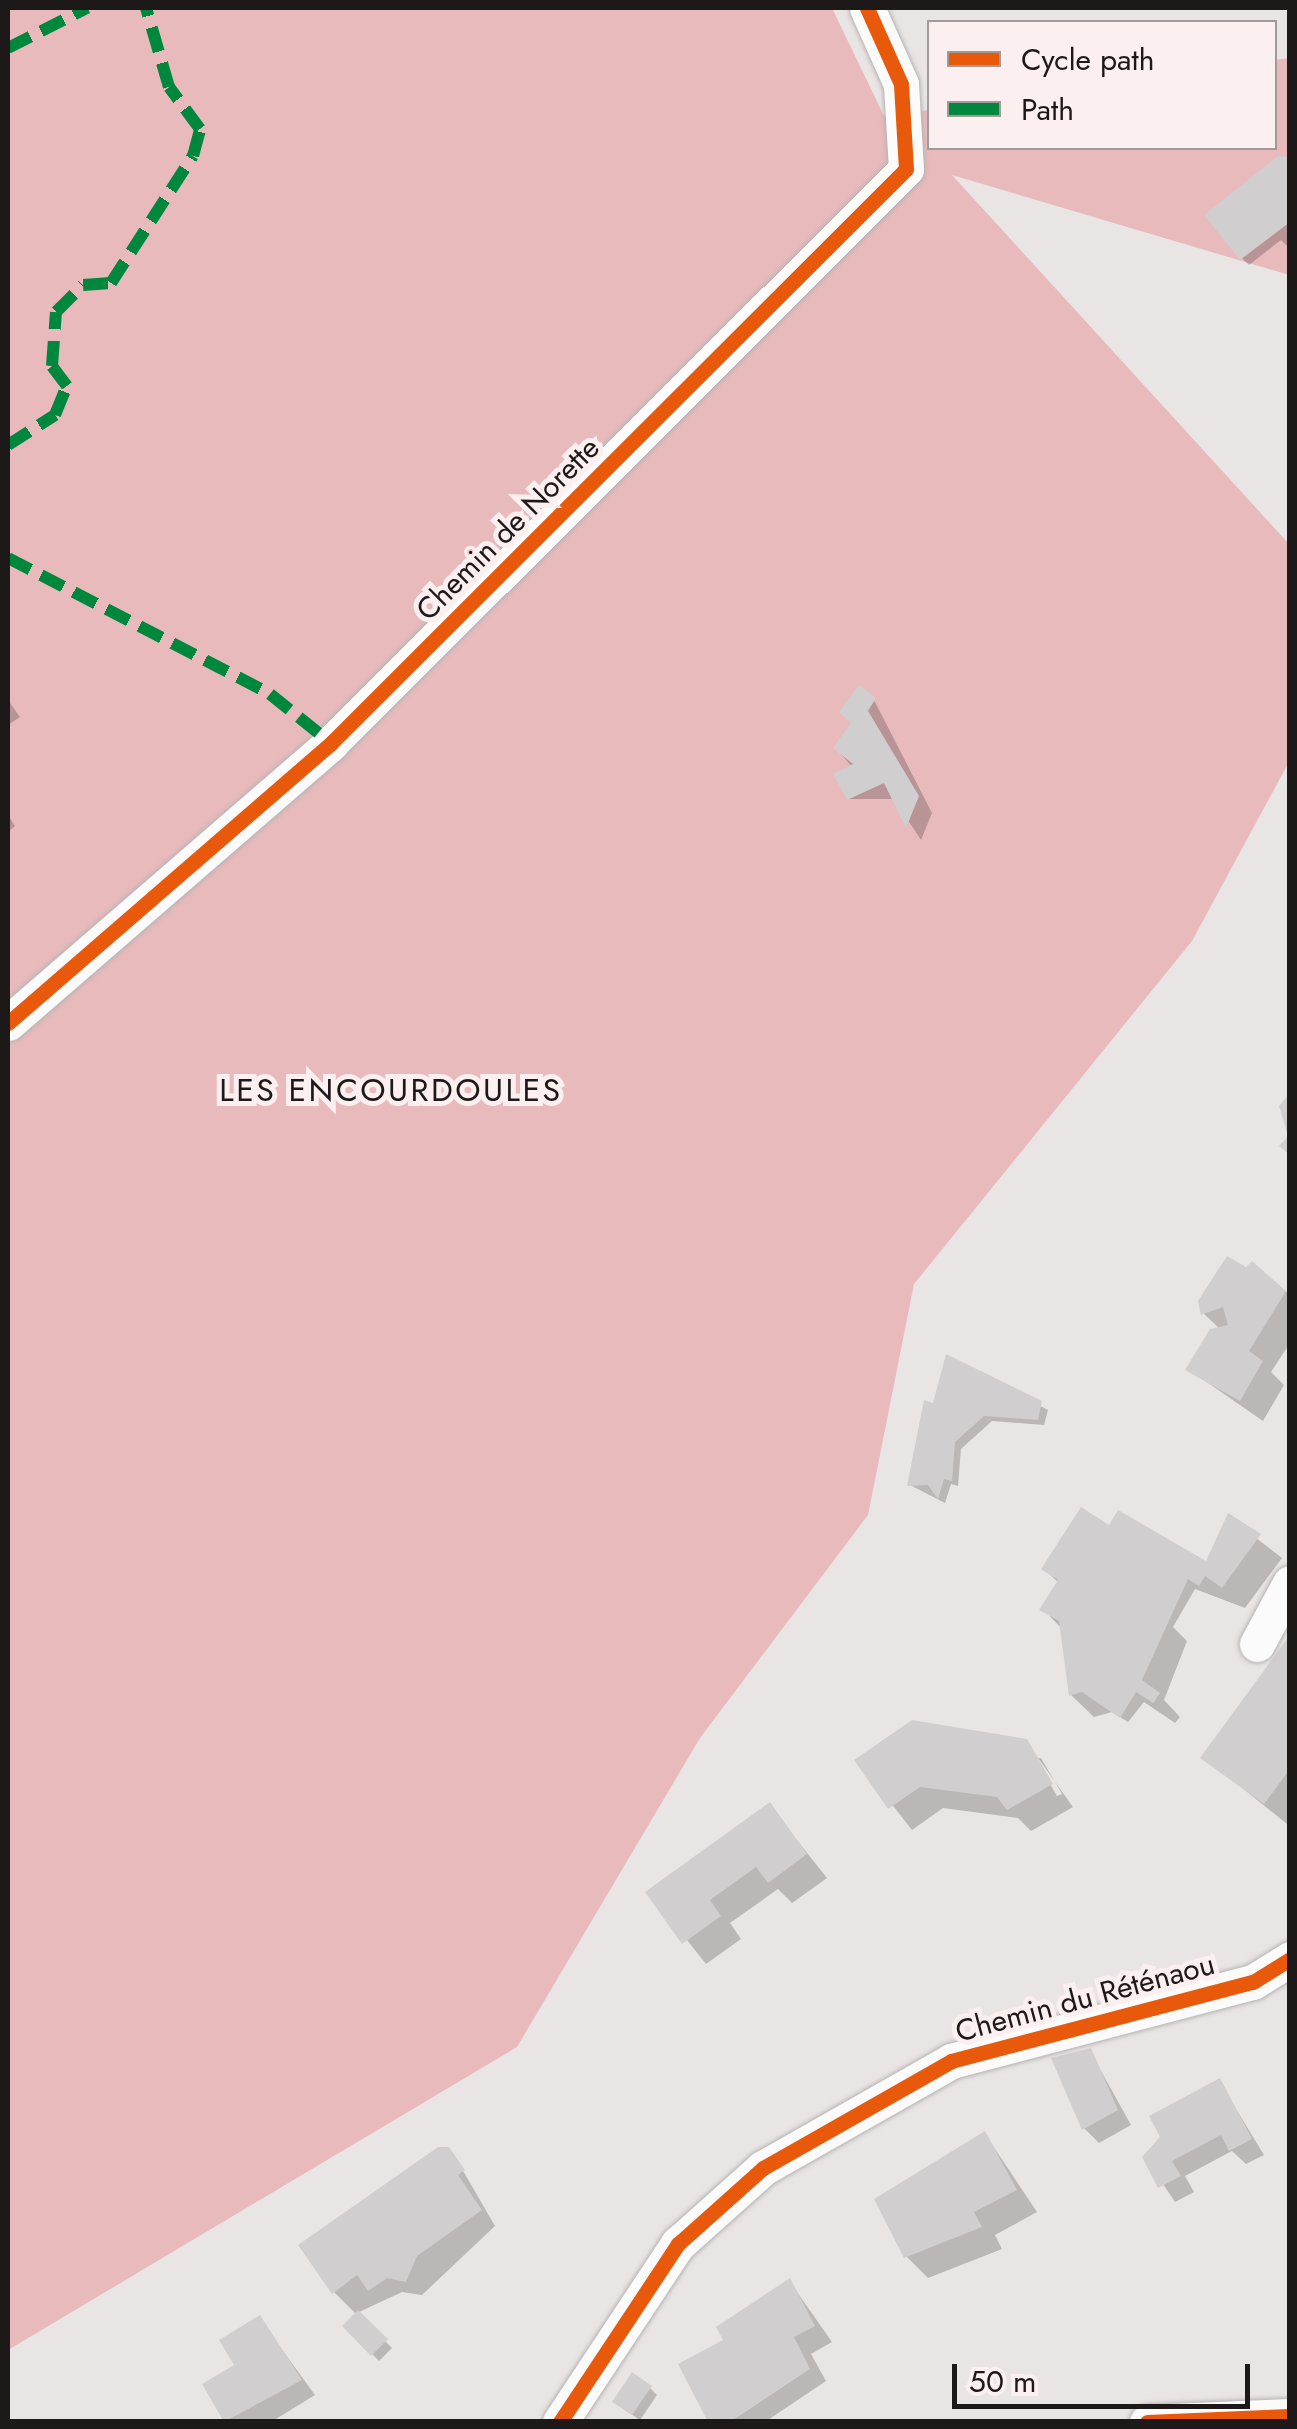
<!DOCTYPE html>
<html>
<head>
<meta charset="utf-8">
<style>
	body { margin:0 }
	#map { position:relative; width:1297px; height:2429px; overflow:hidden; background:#eae5e5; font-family:Jost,sans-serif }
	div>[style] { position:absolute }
	.forest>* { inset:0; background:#e8babc }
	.shadow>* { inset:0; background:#0003 }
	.building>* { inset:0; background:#d0cecf }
	.roads { filter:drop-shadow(0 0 2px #b7b3b3) drop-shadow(0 0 2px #b7b3b3) }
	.minor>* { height:35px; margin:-17.5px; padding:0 17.5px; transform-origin:17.5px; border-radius:17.5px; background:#fcfbfb }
	.quiet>* { height:12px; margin-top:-6px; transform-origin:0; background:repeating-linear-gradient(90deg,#00873e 0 25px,transparent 0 37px) }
	.cycleway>* { height:15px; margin:-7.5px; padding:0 7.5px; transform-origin:7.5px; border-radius:7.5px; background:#e8590c }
	span { translate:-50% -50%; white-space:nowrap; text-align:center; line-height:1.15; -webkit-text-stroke:10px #fbefef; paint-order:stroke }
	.street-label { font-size:30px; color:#1d1919 }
	.neighbourhood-label { font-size:32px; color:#1d1919; letter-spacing:2.5px }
	.frame { position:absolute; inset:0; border:10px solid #1d1919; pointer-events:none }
	.legend { position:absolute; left:927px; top:20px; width:350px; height:130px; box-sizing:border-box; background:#fbefef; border:2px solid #a29999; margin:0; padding:12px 18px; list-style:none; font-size:30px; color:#1d1919 }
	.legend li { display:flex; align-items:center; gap:20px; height:50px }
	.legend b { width:50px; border:2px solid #a29999 }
	.scale { position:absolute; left:952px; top:2364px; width:298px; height:45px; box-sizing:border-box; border:5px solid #1d1919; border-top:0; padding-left:12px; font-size:30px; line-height:35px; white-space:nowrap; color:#1d1919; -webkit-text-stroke:8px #fbefef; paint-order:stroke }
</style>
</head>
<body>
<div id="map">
	<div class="forest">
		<div style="clip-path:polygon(8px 8px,832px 8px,884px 116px,929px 110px,929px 148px,1274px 148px,1275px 60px,1290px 58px,1289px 275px,952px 175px,1289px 544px,1289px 762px,1192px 941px,914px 1284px,868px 1515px,700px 1738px,517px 2047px,8px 2350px)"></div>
	</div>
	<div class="shadow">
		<div style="clip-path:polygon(1290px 159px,1289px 248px,1281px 240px,1249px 265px,1242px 258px)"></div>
		<div style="clip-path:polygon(8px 700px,20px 717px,8px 725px)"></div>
		<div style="clip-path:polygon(874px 700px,932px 813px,921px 840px,894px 799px,849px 799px,852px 767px,836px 748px)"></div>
		<div style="clip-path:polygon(8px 815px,15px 826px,8px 832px)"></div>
		<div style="clip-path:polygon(1228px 1259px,1290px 1294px,1290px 1343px,1271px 1372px,1284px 1385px,1263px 1421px,1188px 1369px,1220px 1329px,1203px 1313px)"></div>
		<div style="clip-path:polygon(948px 1357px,1048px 1410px,1044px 1425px,992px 1421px,961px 1449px,958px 1486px,951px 1484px,945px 1503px,910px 1485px)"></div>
		<div style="clip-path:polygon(1229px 1517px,1282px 1558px,1245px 1608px,1195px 1589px,1173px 1627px,1187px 1641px,1164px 1700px,1180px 1717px,1175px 1723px,1144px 1702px,1128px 1722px,1112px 1712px,1094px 1717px,1071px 1695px,1062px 1629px,1043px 1609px,1059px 1583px,1044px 1569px,1107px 1527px,1207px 1564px)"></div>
		<div style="clip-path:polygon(1290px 1640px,1290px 1821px,1287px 1824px,1204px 1757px)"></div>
		<div style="clip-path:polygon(evenodd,1026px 1741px,1073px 1807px,1031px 1831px,1018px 1818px,943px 1808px,912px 1830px,858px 1761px,1026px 1741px,1035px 1758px,1041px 1758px,1062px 1794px,1057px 1796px,1035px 1758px)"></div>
		<div style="clip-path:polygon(769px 1805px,827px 1878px,792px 1903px,778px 1889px,730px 1923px,741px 1939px,706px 1964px,649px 1892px)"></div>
		<div style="clip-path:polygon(1090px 2051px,1131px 2125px,1099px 2143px,1084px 2128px)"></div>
		<div style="clip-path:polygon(1219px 2081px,1264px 2155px,1246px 2164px,1232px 2151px,1185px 2176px,1194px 2192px,1175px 2202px,1145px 2157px)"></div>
		<div style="clip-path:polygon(985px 2134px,1037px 2212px,995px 2235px,1002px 2249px,928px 2278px,906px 2256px)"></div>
		<div style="clip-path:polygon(455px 2157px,495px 2226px,422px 2295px,402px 2292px,357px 2313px,392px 2348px,379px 2361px,345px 2326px,357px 2315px,334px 2292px)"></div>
		<div style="clip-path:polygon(790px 2282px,832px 2342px,811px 2354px,826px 2381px,765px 2422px,711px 2422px,726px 2341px)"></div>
		<div style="clip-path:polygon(259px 2318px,315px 2395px,271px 2422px,227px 2422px,205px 2385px,237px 2366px)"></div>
		<div style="clip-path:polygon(650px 2388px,657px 2395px,640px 2420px,622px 2408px)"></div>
	</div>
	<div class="building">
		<div style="clip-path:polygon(1278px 156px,1290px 157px,1290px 222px,1240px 260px,1204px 215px)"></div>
		<div style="clip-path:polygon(859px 685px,876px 698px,868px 711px,919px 796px,906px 828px,884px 783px,847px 800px,833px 774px,853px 764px,833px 748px,851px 723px,839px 712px)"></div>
		<div style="clip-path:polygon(1290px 1093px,1290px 1155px,1279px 1146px,1288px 1136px,1279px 1106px)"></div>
		<div style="clip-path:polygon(1227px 1256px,1246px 1267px,1252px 1261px,1286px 1291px,1249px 1351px,1263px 1361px,1240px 1401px,1185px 1370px,1210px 1329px,1228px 1325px,1223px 1307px,1201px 1315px,1198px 1301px)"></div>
		<div style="clip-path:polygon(946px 1354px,1042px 1401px,1038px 1420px,984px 1416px,955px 1442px,952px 1481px,944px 1479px,938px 1499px,928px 1485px,907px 1486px,924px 1400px,933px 1403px)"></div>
		<div style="clip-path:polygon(1081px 1507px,1109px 1525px,1118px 1510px,1206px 1561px,1228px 1513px,1261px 1534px,1222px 1588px,1205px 1576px,1199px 1586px,1188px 1579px,1142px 1680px,1160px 1693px,1153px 1703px,1136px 1692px,1120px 1718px,1082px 1692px,1069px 1696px,1059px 1621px,1039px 1610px,1058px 1580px,1041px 1569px)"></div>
		<div style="clip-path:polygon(1290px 1635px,1290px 1769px,1264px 1804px,1200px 1758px)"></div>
		<div style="clip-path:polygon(912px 1720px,1027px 1739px,1053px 1784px,1007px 1810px,997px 1797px,920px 1787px,888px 1809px,854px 1760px)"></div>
		<div style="clip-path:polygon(770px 1802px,807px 1854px,768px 1883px,756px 1867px,710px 1900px,721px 1916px,682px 1944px,645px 1892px)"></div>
		<div style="clip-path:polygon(1091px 2048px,1118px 2110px,1082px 2130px,1051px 2058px)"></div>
		<div style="clip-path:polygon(1220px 2078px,1252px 2139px,1229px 2151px,1221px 2135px,1172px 2161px,1181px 2176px,1158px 2188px,1142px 2157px,1160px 2137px,1149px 2116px)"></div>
		<div style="clip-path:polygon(985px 2131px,1017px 2190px,974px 2212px,982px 2227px,904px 2258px,874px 2199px)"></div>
		<div style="clip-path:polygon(438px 2147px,449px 2147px,465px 2170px,458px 2175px,482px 2210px,417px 2256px,406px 2282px,387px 2278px,368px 2291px,357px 2275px,332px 2294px,298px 2245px)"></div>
		<div style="clip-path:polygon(790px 2278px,815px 2326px,794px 2337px,810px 2369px,730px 2422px,708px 2422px,678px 2364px,723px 2340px,716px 2327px)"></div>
		<div style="clip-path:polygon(358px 2310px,388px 2339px,371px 2356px,342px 2326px)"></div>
		<div style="clip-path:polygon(260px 2315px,302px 2380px,224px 2422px,202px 2384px,234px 2365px,219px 2340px)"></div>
		<div style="clip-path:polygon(632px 2372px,652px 2386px,632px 2415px,612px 2402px)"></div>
	</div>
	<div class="roads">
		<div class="minor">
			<div style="left:8px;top:1023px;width:427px;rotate:-40.9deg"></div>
			<div style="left:331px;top:743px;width:812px;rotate:-44.95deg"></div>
			<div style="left:906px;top:169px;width:85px;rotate:-93.4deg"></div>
			<div style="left:901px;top:84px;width:83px;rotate:-114.1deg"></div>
			<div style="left:1257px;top:1644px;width:69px;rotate:-61.6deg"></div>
			<div style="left:560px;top:2422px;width:214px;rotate:-56.5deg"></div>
			<div style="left:678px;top:2244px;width:114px;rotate:-41.8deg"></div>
			<div style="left:763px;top:2168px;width:216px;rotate:-29.6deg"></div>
			<div style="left:951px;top:2061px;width:312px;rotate:-14.7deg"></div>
			<div style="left:1253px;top:1982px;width:44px;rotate:-31.9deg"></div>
			<div style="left:1147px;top:2422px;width:143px;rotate:-2.4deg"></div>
		</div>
	</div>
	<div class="quiet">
		<div style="left:8px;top:48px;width:89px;rotate:-26.9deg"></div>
		<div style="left:8px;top:445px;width:56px;rotate:-32.6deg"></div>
		<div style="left:55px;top:415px;width:31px;rotate:-68deg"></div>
		<div style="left:67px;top:386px;width:25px;rotate:-127deg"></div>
		<div style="left:52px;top:366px;width:54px;rotate:-85.8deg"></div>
		<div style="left:56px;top:312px;width:38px;rotate:-45deg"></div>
		<div style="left:83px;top:285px;width:28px;rotate:-4deg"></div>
		<div style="left:111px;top:283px;width:151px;rotate:-57.2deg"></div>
		<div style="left:193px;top:156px;width:28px;rotate:-75deg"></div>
		<div style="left:200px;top:129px;width:52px;rotate:-126.4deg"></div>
		<div style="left:169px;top:87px;width:82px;rotate:-106.2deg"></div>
		<div style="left:8px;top:558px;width:295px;rotate:27.4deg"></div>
		<div style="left:270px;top:694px;width:78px;rotate:38.8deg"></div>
	</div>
	<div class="cycleway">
		<div style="left:8px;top:1023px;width:427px;rotate:-40.9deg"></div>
		<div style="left:331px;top:743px;width:812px;rotate:-44.95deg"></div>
		<div style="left:906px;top:169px;width:85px;rotate:-93.4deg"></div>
		<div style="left:901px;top:84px;width:83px;rotate:-114.1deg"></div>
		<div style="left:560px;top:2422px;width:214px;rotate:-56.5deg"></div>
		<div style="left:678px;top:2244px;width:114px;rotate:-41.8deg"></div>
		<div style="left:763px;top:2168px;width:216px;rotate:-29.6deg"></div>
		<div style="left:951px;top:2061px;width:312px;rotate:-14.7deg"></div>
		<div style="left:1253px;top:1982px;width:44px;rotate:-31.9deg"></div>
		<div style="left:1147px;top:2422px;width:143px;rotate:-2.4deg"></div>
	</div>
	<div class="street-label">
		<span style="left:508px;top:529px;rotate:-45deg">Chemin de Norette</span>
		<span style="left:1085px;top:1998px;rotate:-15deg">Chemin du Réténaou</span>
	</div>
	<div class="neighbourhood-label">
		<span style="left:391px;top:1090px">LES ENCOURDOULES</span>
	</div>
	<div class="frame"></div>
	<ul class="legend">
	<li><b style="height:12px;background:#e8590c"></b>Cycle path</li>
	<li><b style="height:12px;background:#00873e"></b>Path</li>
	</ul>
	<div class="scale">50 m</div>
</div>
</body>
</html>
